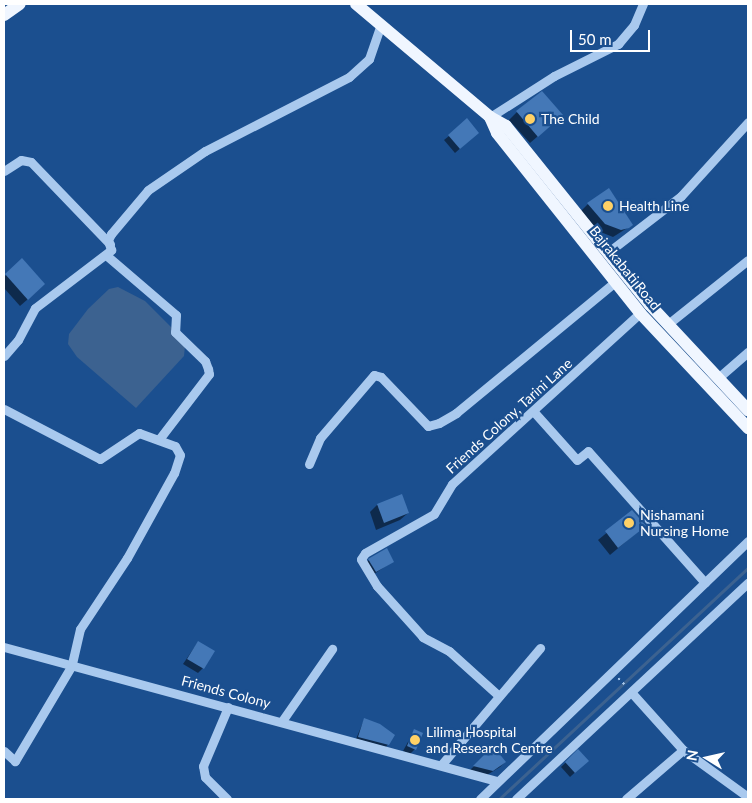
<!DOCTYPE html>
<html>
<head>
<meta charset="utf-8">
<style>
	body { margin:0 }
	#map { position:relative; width:752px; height:803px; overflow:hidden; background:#1b4f8f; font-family:Lato,sans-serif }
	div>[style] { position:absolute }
	.water>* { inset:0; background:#3c6290 }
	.shadow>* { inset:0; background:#0007 }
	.stream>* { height:3px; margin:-1.5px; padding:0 1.5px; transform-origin:1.5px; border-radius:1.5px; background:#3c6290 }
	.building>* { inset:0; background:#4478b7 }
	.path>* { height:2px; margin-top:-1px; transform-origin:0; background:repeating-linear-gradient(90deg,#a9c9ee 0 2.5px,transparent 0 6.5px) }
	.minor>* { height:9px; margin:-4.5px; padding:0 4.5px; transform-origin:4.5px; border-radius:4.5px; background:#a9c9ee }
	.major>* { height:12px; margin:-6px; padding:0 6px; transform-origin:6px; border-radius:6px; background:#f0f6ff }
	.dots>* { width:14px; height:14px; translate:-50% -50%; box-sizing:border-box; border:2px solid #1b4f8f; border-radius:50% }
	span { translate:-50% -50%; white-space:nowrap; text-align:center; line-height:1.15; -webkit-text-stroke:4.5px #1b4f8f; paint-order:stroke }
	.poi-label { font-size:14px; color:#fff }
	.left { translate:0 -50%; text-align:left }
	.street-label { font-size:14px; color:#fff }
	.frame { position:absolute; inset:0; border:5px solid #fff; pointer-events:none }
	.north { position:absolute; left:682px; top:733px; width:50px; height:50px; -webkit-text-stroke:4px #1b4f8f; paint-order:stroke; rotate:280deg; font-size:14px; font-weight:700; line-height:20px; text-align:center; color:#fff }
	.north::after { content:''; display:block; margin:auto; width:18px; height:22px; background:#fff; clip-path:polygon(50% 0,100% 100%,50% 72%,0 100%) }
	.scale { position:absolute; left:570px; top:30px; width:80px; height:22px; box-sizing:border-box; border:2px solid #fff; border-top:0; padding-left:6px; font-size:15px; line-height:18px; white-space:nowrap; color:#fff; -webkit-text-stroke:4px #1b4f8f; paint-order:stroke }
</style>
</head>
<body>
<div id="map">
	<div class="water">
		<div style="clip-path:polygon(118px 287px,145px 301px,177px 333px,185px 346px,184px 356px,136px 408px,77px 357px,68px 344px,69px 334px,88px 309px,109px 289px)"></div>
	</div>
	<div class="shadow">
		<div style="clip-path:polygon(517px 112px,553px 123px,530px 143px,509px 120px)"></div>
		<div style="clip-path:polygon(449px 136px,473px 137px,455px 153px,444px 140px)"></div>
		<div style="clip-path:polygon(588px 204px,632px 225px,613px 237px,598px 231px,581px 211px)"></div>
		<div style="clip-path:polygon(22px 260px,36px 292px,20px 306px,4px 288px,4px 277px)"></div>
		<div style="clip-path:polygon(377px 505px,408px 513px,400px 520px,376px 530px,370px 512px)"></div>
		<div style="clip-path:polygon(632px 512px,636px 533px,610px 555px,598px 540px)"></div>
		<div style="clip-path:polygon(369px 560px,392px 562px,371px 576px,364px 565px)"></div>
		<div style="clip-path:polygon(198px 642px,203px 668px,198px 673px,183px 664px)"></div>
		<div style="clip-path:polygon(364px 720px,388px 744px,386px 747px,356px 739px)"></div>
		<div style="clip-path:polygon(414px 731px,415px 749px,410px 754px,403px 751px)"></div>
		<div style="clip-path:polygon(493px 748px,505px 762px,500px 767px,487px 775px,469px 771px)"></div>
		<div style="clip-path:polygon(578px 751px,582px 766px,570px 777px,561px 767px)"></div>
	</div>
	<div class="stream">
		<div style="left:499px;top:799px;width:340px;rotate:-42.9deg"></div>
	</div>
	<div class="building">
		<div style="clip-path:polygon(542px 91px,563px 115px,538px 137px,516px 111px)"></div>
		<div style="clip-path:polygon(467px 118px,479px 133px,460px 149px,448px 135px)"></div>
		<div style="clip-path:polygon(609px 188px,633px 225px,629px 228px,621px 230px,605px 224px,587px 203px)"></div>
		<div style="clip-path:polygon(22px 258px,45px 284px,28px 300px,5px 274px)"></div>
		<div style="clip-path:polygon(402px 494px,409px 513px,384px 523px,377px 504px)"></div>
		<div style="clip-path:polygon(632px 510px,646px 526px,618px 548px,605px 531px)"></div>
		<div style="clip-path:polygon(387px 548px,394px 562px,376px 572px,368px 559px)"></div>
		<div style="clip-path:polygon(198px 641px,215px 651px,204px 669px,187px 659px)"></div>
		<div style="clip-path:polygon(364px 718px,380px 724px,395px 735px,389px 745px,358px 737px)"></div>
		<div style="clip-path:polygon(414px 729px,423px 733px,416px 750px,407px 746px)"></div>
		<div style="clip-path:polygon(493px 746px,506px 762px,493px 771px,473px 766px)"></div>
		<div style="clip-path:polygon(578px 749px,589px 761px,575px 773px,565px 762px)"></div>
	</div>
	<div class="path">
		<div style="left:618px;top:678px;width:10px;rotate:45deg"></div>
	</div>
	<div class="minor">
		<div style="left:490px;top:117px;width:76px;rotate:-32.6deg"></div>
		<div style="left:554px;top:76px;width:72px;rotate:-26.6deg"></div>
		<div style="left:618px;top:44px;width:25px;rotate:-50deg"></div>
		<div style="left:634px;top:25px;width:23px;rotate:-67deg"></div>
		<div style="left:4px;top:171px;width:20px;rotate:-33deg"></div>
		<div style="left:21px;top:160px;width:10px;rotate:11deg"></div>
		<div style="left:31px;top:162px;width:114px;rotate:46.1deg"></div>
		<div style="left:607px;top:253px;width:93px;rotate:-37.6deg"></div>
		<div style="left:681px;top:196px;width:100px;rotate:-47.8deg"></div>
		<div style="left:106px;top:255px;width:92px;rotate:40.6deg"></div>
		<div style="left:176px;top:315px;width:17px;rotate:93deg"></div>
		<div style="left:175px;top:332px;width:42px;rotate:44deg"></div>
		<div style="left:205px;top:361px;width:9px;rotate:69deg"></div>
		<div style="left:208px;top:369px;width:5px;rotate:79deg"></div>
		<div style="left:209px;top:374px;width:81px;rotate:127.4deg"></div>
		<div style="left:668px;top:324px;width:102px;rotate:-38.7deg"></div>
		<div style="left:4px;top:356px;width:21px;rotate:-49deg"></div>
		<div style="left:18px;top:340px;width:36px;rotate:-62deg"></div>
		<div style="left:35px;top:308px;width:96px;rotate:-37.3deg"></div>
		<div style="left:111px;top:250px;width:10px;rotate:-107deg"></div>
		<div style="left:108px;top:240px;width:7px;rotate:-63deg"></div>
		<div style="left:111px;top:234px;width:57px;rotate:-49.9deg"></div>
		<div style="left:148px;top:190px;width:69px;rotate:-34.4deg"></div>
		<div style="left:205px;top:151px;width:162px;rotate:-27.2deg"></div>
		<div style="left:349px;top:77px;width:27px;rotate:-42deg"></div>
		<div style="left:369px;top:59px;width:36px;rotate:-71deg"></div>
		<div style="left:718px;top:378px;width:40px;rotate:-41deg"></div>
		<div style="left:4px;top:409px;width:108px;rotate:27.5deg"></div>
		<div style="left:100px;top:459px;width:47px;rotate:-33.7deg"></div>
		<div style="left:139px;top:433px;width:38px;rotate:20deg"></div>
		<div style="left:175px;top:446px;width:10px;rotate:61deg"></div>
		<div style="left:180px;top:455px;width:19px;rotate:108deg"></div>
		<div style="left:174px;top:473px;width:97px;rotate:118.9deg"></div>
		<div style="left:127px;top:558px;width:85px;rotate:123.5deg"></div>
		<div style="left:80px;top:629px;width:37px;rotate:103deg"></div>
		<div style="left:72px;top:665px;width:112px;rotate:120.7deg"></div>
		<div style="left:15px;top:761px;width:15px;rotate:-138deg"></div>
		<div style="left:534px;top:412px;width:64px;rotate:48.1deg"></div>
		<div style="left:577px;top:460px;width:14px;rotate:-39deg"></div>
		<div style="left:588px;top:451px;width:176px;rotate:48.4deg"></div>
		<div style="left:309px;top:464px;width:28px;rotate:-67deg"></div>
		<div style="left:320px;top:438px;width:83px;rotate:-49.4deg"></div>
		<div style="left:374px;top:375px;width:7px;rotate:16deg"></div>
		<div style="left:381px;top:377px;width:68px;rotate:46.2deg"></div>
		<div style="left:428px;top:426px;width:11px;rotate:-15deg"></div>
		<div style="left:439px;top:423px;width:20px;rotate:-30deg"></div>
		<div style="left:456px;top:413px;width:206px;rotate:-39.5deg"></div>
		<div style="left:4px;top:647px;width:511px;rotate:15.21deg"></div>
		<div style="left:631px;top:692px;width:78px;rotate:48.1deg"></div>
		<div style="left:683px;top:750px;width:80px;rotate:35.9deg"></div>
		<div style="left:499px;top:696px;width:67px;rotate:-138deg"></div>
		<div style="left:449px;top:651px;width:30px;rotate:-152deg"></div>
		<div style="left:423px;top:637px;width:69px;rotate:-132deg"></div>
		<div style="left:377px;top:586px;width:31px;rotate:-121deg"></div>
		<div style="left:361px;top:559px;width:7px;rotate:-56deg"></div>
		<div style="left:365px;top:553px;width:79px;rotate:-29.5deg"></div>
		<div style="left:434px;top:514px;width:35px;rotate:-59deg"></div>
		<div style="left:452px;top:484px;width:254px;rotate:-42.3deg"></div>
		<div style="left:282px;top:721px;width:88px;rotate:-55.2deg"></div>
		<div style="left:442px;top:764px;width:152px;rotate:-49.8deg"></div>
		<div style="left:227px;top:799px;width:31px;rotate:-135deg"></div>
		<div style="left:205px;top:777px;width:11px;rotate:-100deg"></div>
		<div style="left:203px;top:766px;width:64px;rotate:-67deg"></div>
		<div style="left:480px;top:799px;width:372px;rotate:-43.9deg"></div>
		<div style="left:516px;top:799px;width:317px;rotate:-43deg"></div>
		<div style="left:626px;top:799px;width:75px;rotate:-40.7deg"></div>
	</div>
	<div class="major">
		<div style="left:356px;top:4px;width:175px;rotate:40.1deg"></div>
		<div style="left:490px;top:117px;width:18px;rotate:29deg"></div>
		<div style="left:506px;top:126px;width:230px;rotate:51.2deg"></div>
		<div style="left:650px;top:305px;width:144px;rotate:47deg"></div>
		<div style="left:4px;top:15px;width:19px;rotate:-35deg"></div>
		<div style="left:490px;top:117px;width:17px;rotate:66deg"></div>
		<div style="left:497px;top:133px;width:230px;rotate:51.5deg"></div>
		<div style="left:640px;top:313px;width:158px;rotate:46.8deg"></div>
	</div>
	<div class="dots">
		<div style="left:530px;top:119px;background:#ffd166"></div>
		<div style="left:608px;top:206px;background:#ffd166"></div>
		<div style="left:629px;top:523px;background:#ffd166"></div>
		<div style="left:415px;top:740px;background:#ffd166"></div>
	</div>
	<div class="poi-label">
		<span class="left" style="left:541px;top:119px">The Child</span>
		<span class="left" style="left:619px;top:206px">Health Line</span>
		<span class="left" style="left:640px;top:523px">Nishamani<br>Nursing Home</span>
		<span class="left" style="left:426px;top:740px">Lilima Hospital<br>and Research Centre</span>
	</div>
	<div class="street-label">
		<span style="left:625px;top:268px;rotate:51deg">Bajrakabati Road</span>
		<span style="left:509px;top:416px;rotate:-42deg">Friends Colony, Tarini Lane</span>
		<span style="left:226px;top:692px;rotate:15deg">Friends Colony</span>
	</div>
	<div class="frame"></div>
	<div class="north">N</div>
	<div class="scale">50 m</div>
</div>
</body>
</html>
